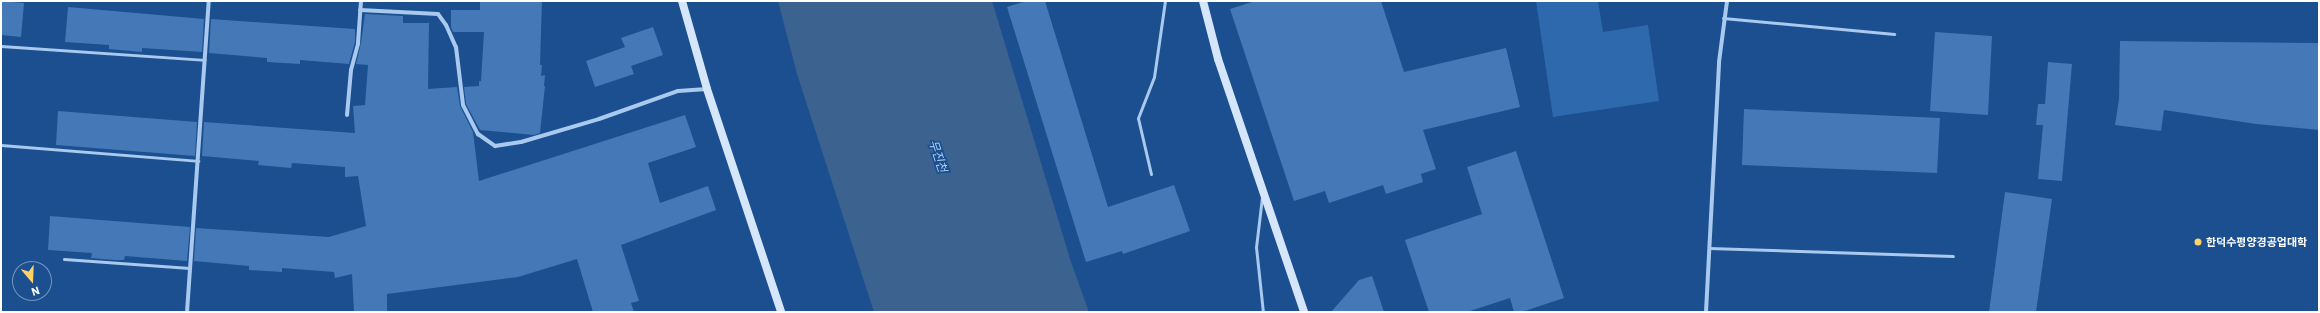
<!DOCTYPE html>
<html>
<head>
<meta charset="utf-8">
<style>
	body { margin:0 }
	#map { position:relative; width:2320px; height:313px; overflow:hidden; background:#1b4f8f; font-family:"IBM Plex Sans","Noto Sans KR",sans-serif }
	div>[style] { position:absolute }
	.green>* { inset:0; background:#2e69ad }
	.water>* { inset:0; background:#3c6290 }
	.building>* { inset:0; background:#4478b7 }
	.lane>* { height:3px; margin:-1.5px; padding:0 1.5px; transform-origin:1.5px; border-radius:1.5px; background:#a9c9ee }
	.street>* { height:4px; margin:-2px; padding:0 2px; transform-origin:2px; border-radius:2px; background:#a9c9ee }
	.secondary>* { height:8px; margin:-4px; padding:0 4px; transform-origin:4px; border-radius:4px; background:#d6e6fa }
	.dots>* { width:11px; height:11px; translate:-50% -50%; box-sizing:border-box; border:2px solid #1b4f8f; border-radius:50% }
	span { translate:-50% -50%; white-space:nowrap; text-align:center; line-height:1.15; -webkit-text-stroke:3.5px #1b4f8f; paint-order:stroke }
	.poi-label { font-size:11px; color:#fff; font-weight:700 }
	.left { translate:0 -50%; text-align:left }
	.water-label { font-size:12px; color:#b5d3f5; font-style:italic }
	.frame { position:absolute; inset:0; border:2px solid #fff; pointer-events:none }
	.north { position:absolute; left:12px; top:261px; width:40px; height:40px; box-sizing:border-box; background:#1b4f8f; border:1px solid #7695bc; border-radius:50%; rotate:161deg; font-size:11px; font-weight:700; line-height:16px; text-align:center; color:#fff }
	.north::after { content:''; display:block; margin:auto; width:14px; height:18px; background:#ffd166; clip-path:polygon(50% 0,100% 100%,50% 72%,0 100%) }
</style>
</head>
<body>
<div id="map">
	<div class="green">
		<div style="clip-path:polygon(1536px 1px,1598px 1px,1603px 32px,1648px 25px,1659px 101px,1553px 117px)"></div>
	</div>
	<div class="water">
		<div style="clip-path:polygon(778px 1px,992px 1px,1071px 262px,1089px 312px,874px 312px,797px 74px)"></div>
	</div>
	<div class="building">
		<div style="clip-path:polygon(1px 1px,24px 3px,21px 37px,1px 35px)"></div>
		<div style="clip-path:polygon(480px 1px,542px 1px,540px 65px,542px 65px,541px 76px,545px 75px,544px 86px,545px 86px,540px 133px,534px 135px,480px 130px,466px 104px,464px 87px,479px 86px,479px 81px,481px 81px,484px 32px,453px 32px,451px 27px,451px 10px,480px 10px)"></div>
		<div style="clip-path:polygon(1026px 1px,1045px 1px,1108px 207px,1174px 185px,1190px 231px,1123px 254px,1122px 251px,1086px 262px,1007px 7px)"></div>
		<div style="clip-path:polygon(1255px 1px,1381px 1px,1404px 72px,1506px 48px,1520px 107px,1423px 130px,1436px 169px,1421px 174px,1423px 182px,1386px 194px,1383px 185px,1329px 203px,1325px 191px,1294px 201px,1230px 9px)"></div>
		<div style="clip-path:polygon(68px 7px,204px 19px,202px 52px,142px 48px,142px 52px,109px 49px,109px 45px,65px 42px)"></div>
		<div style="clip-path:polygon(365px 14px,403px 16px,403px 23px,429px 23px,428px 89px,457px 87px,460px 106px,473px 132px,479px 181px,685px 115px,696px 147px,648px 163px,660px 203px,708px 186px,716px 210px,621px 245px,639px 301px,631px 303px,634px 312px,593px 312px,577px 259px,518px 277px,387px 294px,387px 312px,354px 312px,352px 274px,335px 278px,334px 272px,282px 268px,282px 272px,249px 270px,249px 266px,194px 261px,196px 228px,329px 237px,366px 226px,358px 176px,345px 177px,345px 167px,292px 163px,291px 168px,258px 165px,259px 161px,202px 156px,204px 122px,355px 133px,353px 106px,365px 105px,368px 65px,356px 64px,361px 43px)"></div>
		<div style="clip-path:polygon(211px 19px,355px 29px,355px 42px,349px 64px,300px 60px,300px 64px,267px 62px,267px 58px,209px 53px)"></div>
		<div style="clip-path:polygon(653px 27px,663px 55px,631px 66px,634px 74px,595px 87px,586px 61px,625px 47px,621px 38px)"></div>
		<div style="clip-path:polygon(1935px 32px,1992px 36px,1988px 115px,1930px 111px)"></div>
		<div style="clip-path:polygon(2120px 41px,2319px 43px,2319px 130px,2256px 124px,2164px 110px,2161px 131px,2115px 125px,2119px 99px)"></div>
		<div style="clip-path:polygon(2048px 62px,2072px 64px,2062px 181px,2038px 179px,2043px 125px,2036px 125px,2038px 104px,2045px 104px)"></div>
		<div style="clip-path:polygon(1744px 109px,1940px 118px,1937px 173px,1742px 165px)"></div>
		<div style="clip-path:polygon(58px 111px,197px 122px,195px 156px,56px 145px)"></div>
		<div style="clip-path:polygon(1516px 151px,1564px 298px,1522px 312px,1514px 312px,1510px 298px,1467px 312px,1429px 312px,1405px 240px,1482px 214px,1467px 167px)"></div>
		<div style="clip-path:polygon(2005px 192px,2052px 199px,2036px 312px,1989px 312px)"></div>
		<div style="clip-path:polygon(50px 216px,190px 227px,187px 261px,125px 256px,124px 260px,115px 260px,91px 258px,92px 253px,48px 250px)"></div>
		<div style="clip-path:polygon(1372px 276px,1384px 312px,1331px 312px,1359px 280px)"></div>
	</div>
	<div class="lane">
		<div style="left:1723px;top:18px;width:172px;rotate:5.3deg"></div>
		<div style="left:1px;top:46px;width:204px;rotate:3.9deg"></div>
		<div style="left:1px;top:145px;width:198px;rotate:4.6deg"></div>
		<div style="left:1151px;top:174px;width:57px;rotate:-103.1deg"></div>
		<div style="left:1138px;top:118px;width:44px;rotate:-68.7deg"></div>
		<div style="left:1154px;top:77px;width:77px;rotate:-81.8deg"></div>
		<div style="left:1262px;top:197px;width:50px;rotate:96.8deg"></div>
		<div style="left:1256px;top:247px;width:65px;rotate:83.9deg"></div>
		<div style="left:1709px;top:248px;width:244px;rotate:1.9deg"></div>
		<div style="left:64px;top:259px;width:126px;rotate:4.1deg"></div>
	</div>
	<div class="street">
		<div style="left:360px;top:10px;width:78px;rotate:2.9deg"></div>
		<div style="left:438px;top:14px;width:14px;rotate:54deg"></div>
		<div style="left:446px;top:25px;width:24px;rotate:66deg"></div>
		<div style="left:456px;top:47px;width:58px;rotate:83.1deg"></div>
		<div style="left:463px;top:105px;width:33px;rotate:63deg"></div>
		<div style="left:478px;top:134px;width:21px;rotate:35deg"></div>
		<div style="left:495px;top:146px;width:26px;rotate:-9deg"></div>
		<div style="left:521px;top:142px;width:81px;rotate:-16.4deg"></div>
		<div style="left:599px;top:119px;width:84px;rotate:-19.5deg"></div>
		<div style="left:678px;top:91px;width:29px;rotate:-4deg"></div>
		<div style="left:347px;top:115px;width:45px;rotate:-84.9deg"></div>
		<div style="left:351px;top:70px;width:28px;rotate:-75deg"></div>
		<div style="left:358px;top:43px;width:42px;rotate:-85.9deg"></div>
		<div style="left:187px;top:312px;width:312px;rotate:-86deg"></div>
		<div style="left:1706px;top:312px;width:250px;rotate:-87deg"></div>
		<div style="left:1719px;top:62px;width:62px;rotate:-82.5deg"></div>
	</div>
	<div class="secondary">
		<div style="left:682px;top:1px;width:91px;rotate:74.1deg"></div>
		<div style="left:707px;top:89px;width:235px;rotate:71.6deg"></div>
		<div style="left:1203px;top:1px;width:60px;rotate:75.5deg"></div>
		<div style="left:1218px;top:59px;width:267px;rotate:71.2deg"></div>
	</div>
	<div class="dots">
		<div style="left:2198px;top:242px;background:#ffd166"></div>
	</div>
	<div class="poi-label">
		<span class="left" style="left:2206px;top:242px">한덕수평양경공업대학</span>
	</div>
	<div class="water-label">
		<span style="left:938px;top:156px;rotate:72deg">무진천</span>
	</div>
	<div class="frame"></div>
	<div class="north">N</div>
</div>
</body>
</html>
